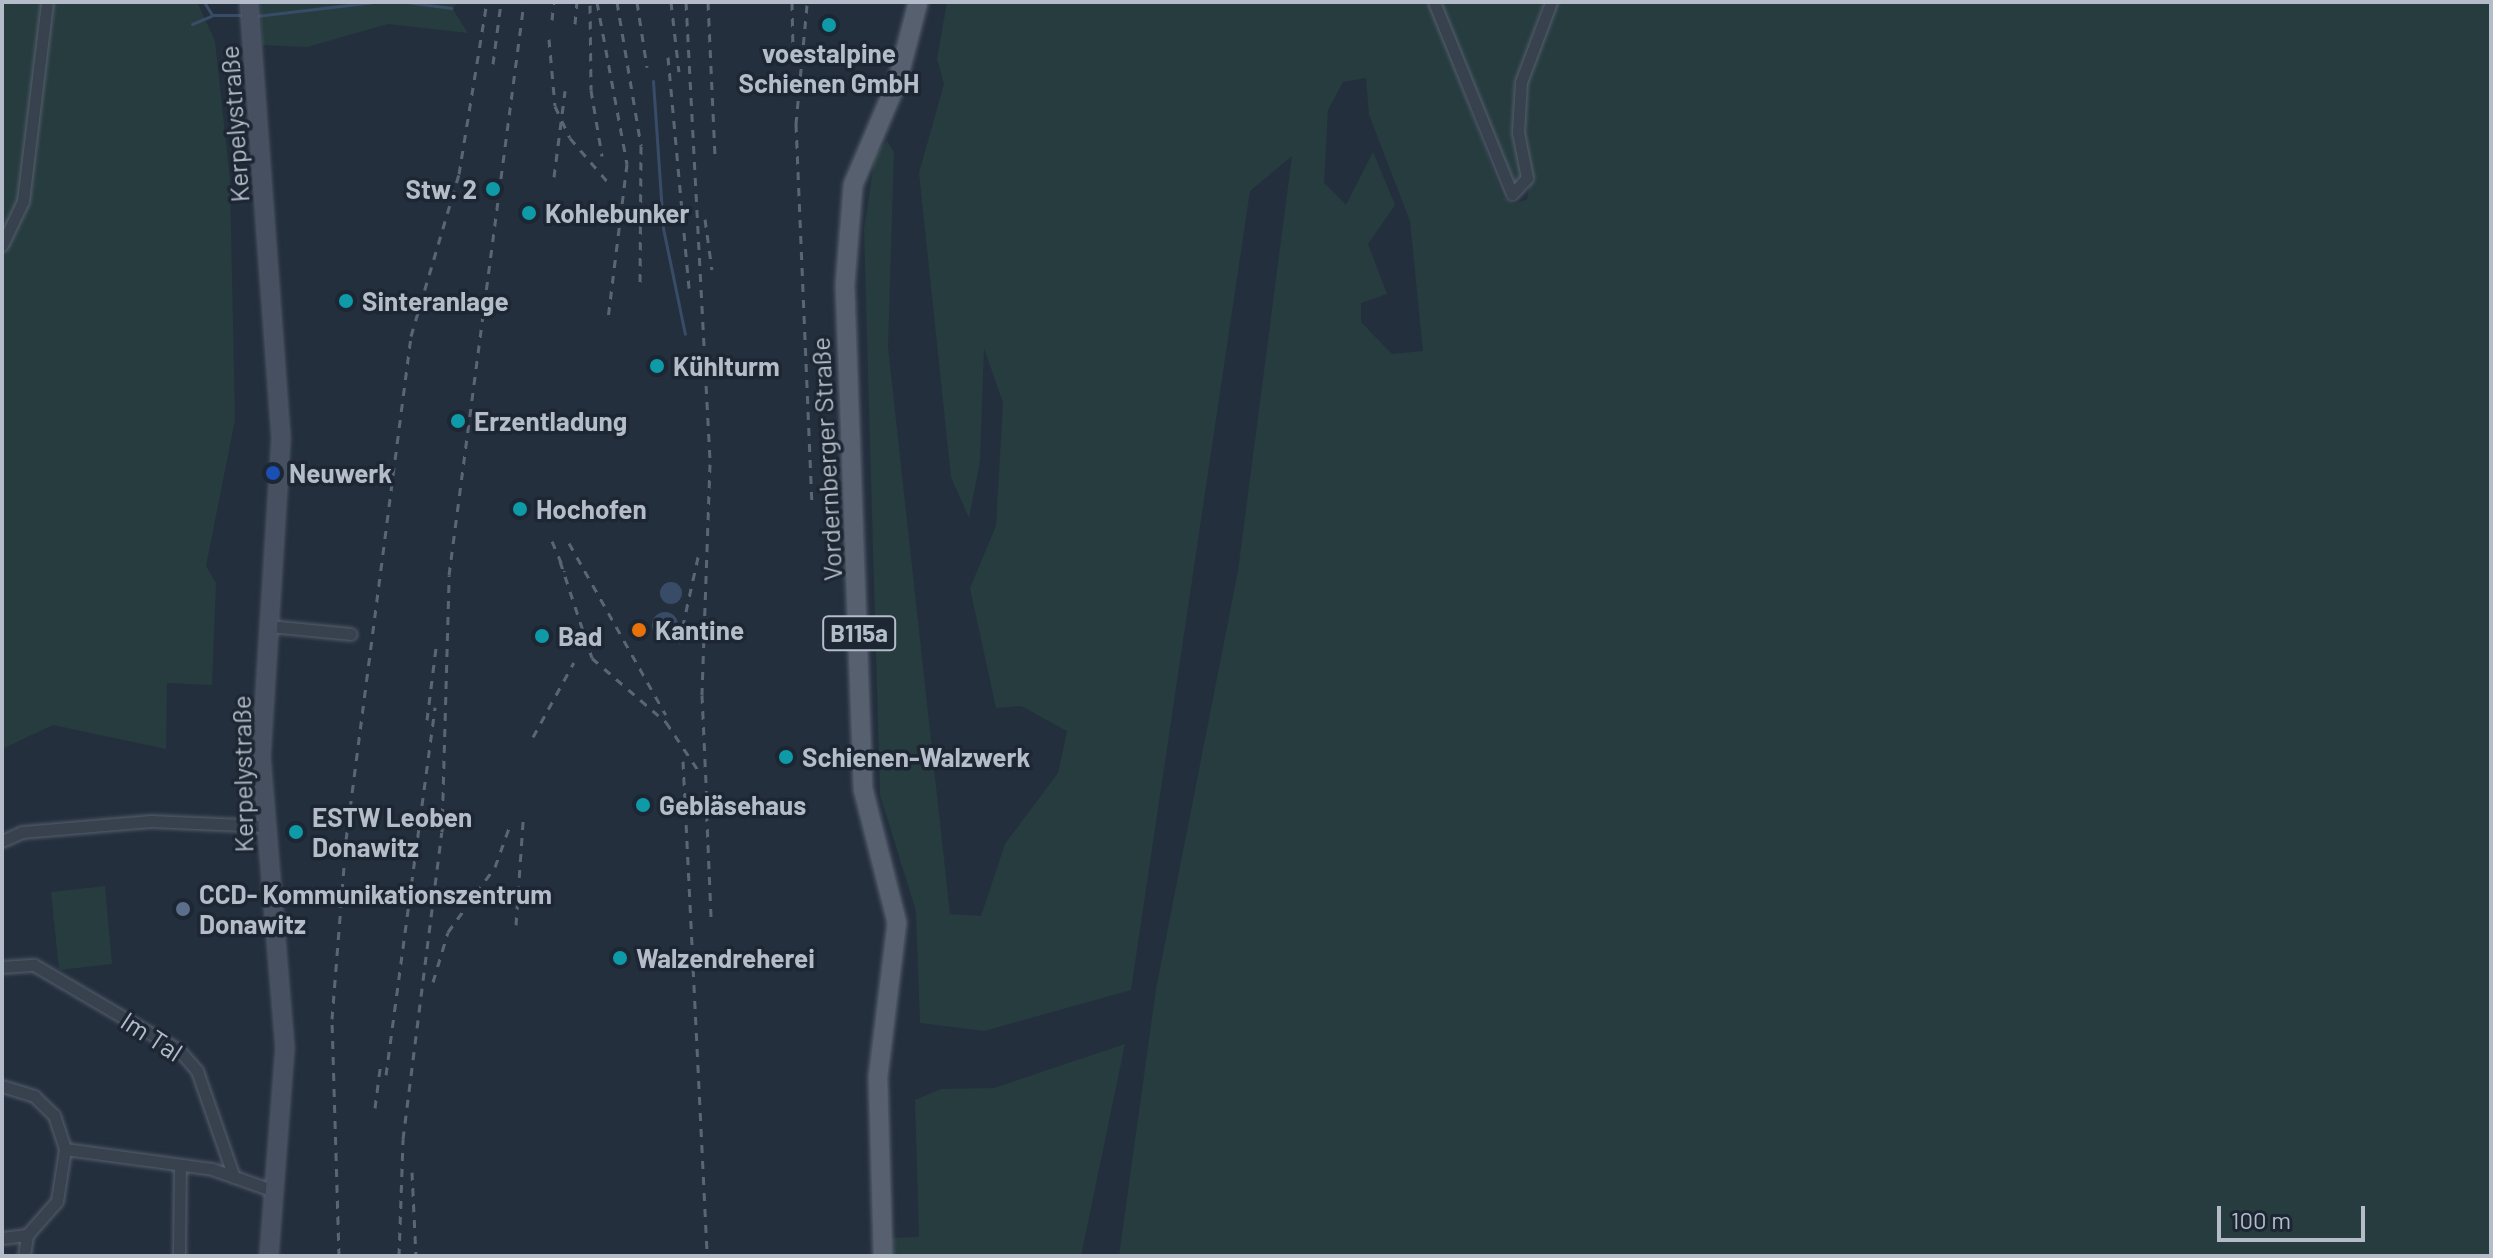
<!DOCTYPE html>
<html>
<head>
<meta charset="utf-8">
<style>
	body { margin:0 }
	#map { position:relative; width:2493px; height:1258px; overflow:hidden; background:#242f3e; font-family:Barlow,sans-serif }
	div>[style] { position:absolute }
	.green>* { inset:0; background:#263c3f }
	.water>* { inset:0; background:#394c67 }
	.round { border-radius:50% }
	.stream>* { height:3px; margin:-1.5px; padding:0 1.5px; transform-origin:1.5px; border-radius:1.5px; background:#394c67 }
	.roads { filter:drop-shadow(0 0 2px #565f6c) drop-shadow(0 0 2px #565f6c) }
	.street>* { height:11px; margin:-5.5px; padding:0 5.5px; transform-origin:5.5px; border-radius:5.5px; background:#38414e }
	.secondary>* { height:16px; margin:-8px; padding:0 8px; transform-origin:8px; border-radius:8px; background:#465061 }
	.primary>* { height:18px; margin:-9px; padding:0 9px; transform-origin:9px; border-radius:9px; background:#56606e }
	.rail>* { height:3px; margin-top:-1.5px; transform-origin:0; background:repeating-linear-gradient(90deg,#5a6575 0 8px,transparent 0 16px) }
	.dots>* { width:22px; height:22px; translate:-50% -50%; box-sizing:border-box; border:4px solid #1d2633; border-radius:50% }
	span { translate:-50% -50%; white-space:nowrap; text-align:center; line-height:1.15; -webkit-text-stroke:7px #1d2633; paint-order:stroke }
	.shield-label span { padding:2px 6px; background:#1d2633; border:2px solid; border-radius:6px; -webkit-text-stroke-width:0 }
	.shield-label { font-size:24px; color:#b4bcc9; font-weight:700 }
	.poi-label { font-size:26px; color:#b4bcc9; font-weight:700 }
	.right { translate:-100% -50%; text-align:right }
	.left { translate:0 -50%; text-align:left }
	.street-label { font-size:26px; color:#b4bcc9 }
	.frame { position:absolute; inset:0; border:4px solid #b4bcc9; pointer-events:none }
	.scale { position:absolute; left:2217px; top:1206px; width:148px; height:36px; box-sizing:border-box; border:4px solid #b4bcc9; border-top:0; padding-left:10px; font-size:24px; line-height:28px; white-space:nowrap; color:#b4bcc9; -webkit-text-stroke:6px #1d2633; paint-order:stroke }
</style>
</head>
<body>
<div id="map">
	<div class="green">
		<div style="clip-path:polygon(2px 2px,197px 2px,215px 41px,230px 180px,235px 420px,206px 566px,216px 583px,212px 685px,167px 683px,166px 749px,53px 725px,2px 749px)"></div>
		<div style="clip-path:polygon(260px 2px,459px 2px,452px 8px,468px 33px,388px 24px,307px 47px,262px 45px)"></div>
		<div style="clip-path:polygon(evenodd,947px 2px,1430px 2px,1503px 197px,1514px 204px,1527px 199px,1530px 183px,1521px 99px,1557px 2px,2491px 2px,2491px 1256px,1119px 1256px,1156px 989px,1238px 571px,1292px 156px,1250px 191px,1131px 990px,984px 1031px,920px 1023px,916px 911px,880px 795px,864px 230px,875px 155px,887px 141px,894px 152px,888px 347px,950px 914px,981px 916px,1005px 844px,1058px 773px,1067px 731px,1021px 706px,996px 708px,970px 588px,996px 526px,1003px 403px,984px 348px,980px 461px,969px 518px,951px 477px,919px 173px,944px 84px,937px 59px,947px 2px,1366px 78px,1369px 115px,1410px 221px,1423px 351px,1392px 354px,1361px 322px,1361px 303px,1387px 294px,1368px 244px,1395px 205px,1373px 152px,1346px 205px,1324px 183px,1328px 110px,1343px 82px,1366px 78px)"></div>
		<div style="clip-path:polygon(1436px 2px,1543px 2px,1515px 91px,1523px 174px,1514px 186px)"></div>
		<div style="clip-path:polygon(105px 886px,112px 964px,59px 970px,51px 892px)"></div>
		<div style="clip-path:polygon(1125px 1044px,1081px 1256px,890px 1256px,889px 1238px,919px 1237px,915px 1100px,941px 1089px,994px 1088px)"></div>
	</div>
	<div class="water">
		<div class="round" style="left:660px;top:582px;width:22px;height:22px"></div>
		<div class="round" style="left:652px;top:612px;width:26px;height:26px"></div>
	</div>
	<div class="stream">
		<div style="left:204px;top:2px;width:15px;rotate:58deg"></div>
		<div style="left:212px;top:15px;width:33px"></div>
		<div style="left:406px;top:2px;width:46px;rotate:7.4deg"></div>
		<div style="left:256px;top:16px;width:119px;rotate:-6.8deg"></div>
		<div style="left:192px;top:24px;width:21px;rotate:-23deg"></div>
		<div style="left:653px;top:81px;width:147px;rotate:86.1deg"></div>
		<div style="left:663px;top:228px;width:108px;rotate:78.3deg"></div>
	</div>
	<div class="roads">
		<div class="street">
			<div style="left:1434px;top:2px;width:207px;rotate:67.9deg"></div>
			<div style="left:1512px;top:194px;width:22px;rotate:-47deg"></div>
			<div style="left:1527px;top:178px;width:47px;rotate:-101.1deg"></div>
			<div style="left:1518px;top:132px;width:50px;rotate:-86.6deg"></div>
			<div style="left:1521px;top:82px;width:85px;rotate:-69.4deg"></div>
			<div style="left:2px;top:245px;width:49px;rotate:-64.5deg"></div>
			<div style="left:23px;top:201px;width:200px;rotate:-83.1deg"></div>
			<div style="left:270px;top:626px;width:81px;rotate:5.6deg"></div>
			<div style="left:2px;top:841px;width:22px;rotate:-24deg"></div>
			<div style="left:22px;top:832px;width:129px;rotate:-4.9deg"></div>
			<div style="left:151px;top:821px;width:114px;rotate:2.5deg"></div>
			<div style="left:2px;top:967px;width:32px;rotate:-4deg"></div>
			<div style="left:34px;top:965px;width:168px;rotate:30.4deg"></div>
			<div style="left:179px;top:1050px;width:28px;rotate:49deg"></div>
			<div style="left:197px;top:1071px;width:112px;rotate:70.8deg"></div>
			<div style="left:2px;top:1086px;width:34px;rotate:17deg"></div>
			<div style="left:34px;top:1096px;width:28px;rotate:44deg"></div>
			<div style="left:54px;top:1115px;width:36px;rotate:72deg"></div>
			<div style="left:65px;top:1149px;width:53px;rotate:98.7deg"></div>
			<div style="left:57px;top:1201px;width:45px;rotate:131.4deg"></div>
			<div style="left:27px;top:1235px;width:21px;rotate:98deg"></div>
			<div style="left:65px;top:1149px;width:148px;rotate:7.7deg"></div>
			<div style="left:212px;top:1169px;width:66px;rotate:19.5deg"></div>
			<div style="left:2px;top:1238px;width:25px;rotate:-7deg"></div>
			<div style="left:179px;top:1256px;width:91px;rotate:-89.4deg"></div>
		</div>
		<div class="secondary">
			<div style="left:249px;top:2px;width:438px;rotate:85.8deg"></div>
			<div style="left:281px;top:439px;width:319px;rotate:93.6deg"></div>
			<div style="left:261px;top:757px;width:291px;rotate:85.3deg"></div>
			<div style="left:285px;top:1047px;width:210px;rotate:94.4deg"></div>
		</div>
		<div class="primary">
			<div style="left:883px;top:1256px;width:179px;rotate:-91.6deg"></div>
			<div style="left:878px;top:1077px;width:155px;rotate:-83deg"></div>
			<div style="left:897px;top:923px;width:138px;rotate:-104.2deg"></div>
			<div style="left:863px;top:789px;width:504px;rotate:-92.05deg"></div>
			<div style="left:845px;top:285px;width:100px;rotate:-85.4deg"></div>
			<div style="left:853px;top:185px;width:115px;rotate:-67deg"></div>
			<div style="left:898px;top:79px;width:80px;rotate:-75.4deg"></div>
		</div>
	</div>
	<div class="rail">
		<div style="left:597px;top:2px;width:165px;rotate:79.5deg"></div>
		<div style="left:627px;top:164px;width:156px;rotate:97deg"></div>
		<div style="left:617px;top:2px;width:146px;rotate:80.5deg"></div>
		<div style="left:641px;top:146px;width:137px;rotate:90.4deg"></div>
		<div style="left:637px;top:2px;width:66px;rotate:81.3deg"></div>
		<div style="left:671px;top:2px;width:70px;rotate:83.5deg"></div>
		<div style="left:686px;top:2px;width:463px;rotate:87deg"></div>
		<div style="left:710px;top:464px;width:231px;rotate:92deg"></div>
		<div style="left:702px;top:695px;width:111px;rotate:87.4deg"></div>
		<div style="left:708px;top:2px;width:155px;rotate:87.4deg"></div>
		<div style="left:792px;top:2px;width:48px;rotate:88.8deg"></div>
		<div style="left:590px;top:5px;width:85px;rotate:89.3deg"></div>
		<div style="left:591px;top:90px;width:67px;rotate:80.5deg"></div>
		<div style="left:807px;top:5px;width:120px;rotate:95.3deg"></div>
		<div style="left:796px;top:124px;width:380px;rotate:87.6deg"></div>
		<div style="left:552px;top:20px;width:18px;rotate:-84deg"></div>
		<div style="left:575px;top:24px;width:22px;rotate:-85deg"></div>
		<div style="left:549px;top:39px;width:67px;rotate:84.9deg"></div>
		<div style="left:555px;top:106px;width:35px;rotate:65deg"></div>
		<div style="left:570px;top:138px;width:57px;rotate:49.3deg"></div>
		<div style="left:668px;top:57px;width:232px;rotate:84.8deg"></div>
		<div style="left:493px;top:64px;width:63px;rotate:-82.6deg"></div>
		<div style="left:554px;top:177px;width:87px;rotate:-82.7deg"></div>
		<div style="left:705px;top:219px;width:51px;rotate:82.2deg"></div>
		<div style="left:552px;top:541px;width:33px;rotate:67deg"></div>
		<div style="left:569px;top:543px;width:197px;rotate:60.6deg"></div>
		<div style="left:560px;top:561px;width:102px;rotate:71.7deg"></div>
		<div style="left:592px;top:658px;width:98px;rotate:40.9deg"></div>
		<div style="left:666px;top:722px;width:58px;rotate:56.3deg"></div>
		<div style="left:679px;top:643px;width:92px;rotate:-77.5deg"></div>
		<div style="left:427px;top:720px;width:73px;rotate:-82.9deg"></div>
		<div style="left:533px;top:737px;width:85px;rotate:-61.3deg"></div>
		<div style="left:683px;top:761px;width:496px;rotate:87.2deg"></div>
		<div style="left:706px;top:797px;width:120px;rotate:87.6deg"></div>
		<div style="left:516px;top:925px;width:104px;rotate:-86.1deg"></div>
		<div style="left:433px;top:982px;width:52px;rotate:-73.3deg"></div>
		<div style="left:448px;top:932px;width:80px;rotate:-54.1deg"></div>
		<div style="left:495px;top:867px;width:41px;rotate:-70.3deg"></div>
		<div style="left:386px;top:1075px;width:371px;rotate:-82.4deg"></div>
		<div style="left:375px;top:1108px;width:47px;rotate:-82.7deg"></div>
		<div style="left:412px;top:1172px;width:84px;rotate:87.3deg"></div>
		<div style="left:339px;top:1256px;width:237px;rotate:-91.7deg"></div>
		<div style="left:332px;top:1019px;width:180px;rotate:-85.5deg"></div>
		<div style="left:346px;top:840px;width:508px;rotate:-82.65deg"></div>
		<div style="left:411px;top:336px;width:169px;rotate:-73.5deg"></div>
		<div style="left:459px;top:174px;width:174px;rotate:-80.8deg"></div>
		<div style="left:399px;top:1256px;width:117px;rotate:-88deg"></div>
		<div style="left:403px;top:1139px;width:309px;rotate:-82.8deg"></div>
		<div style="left:442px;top:832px;width:257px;rotate:-88.4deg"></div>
		<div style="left:449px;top:575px;width:578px;rotate:-82.54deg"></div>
	</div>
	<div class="dots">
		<div style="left:829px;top:25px;background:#0f9aa8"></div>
		<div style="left:493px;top:189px;background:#0f9aa8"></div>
		<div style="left:529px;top:213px;background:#0f9aa8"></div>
		<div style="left:346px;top:301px;background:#0f9aa8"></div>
		<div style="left:657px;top:366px;background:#0f9aa8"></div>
		<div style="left:458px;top:421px;background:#0f9aa8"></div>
		<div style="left:273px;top:473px;background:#1a4fb4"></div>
		<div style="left:520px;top:509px;background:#0f9aa8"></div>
		<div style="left:639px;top:630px;background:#e8710a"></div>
		<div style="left:542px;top:636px;background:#0f9aa8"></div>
		<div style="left:786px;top:757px;background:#0f9aa8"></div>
		<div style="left:643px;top:805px;background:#0f9aa8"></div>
		<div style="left:296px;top:832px;background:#0f9aa8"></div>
		<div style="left:183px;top:909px;background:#5c6f8a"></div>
		<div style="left:620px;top:958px;background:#0f9aa8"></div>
	</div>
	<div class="shield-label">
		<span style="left:859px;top:633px">B115a</span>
	</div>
	<div class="poi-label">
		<span style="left:829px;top:68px">voestalpine<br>Schienen GmbH</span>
		<span class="right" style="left:477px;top:189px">Stw. 2</span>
		<span class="left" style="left:545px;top:213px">Kohlebunker</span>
		<span class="left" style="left:362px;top:301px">Sinteranlage</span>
		<span class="left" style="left:673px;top:366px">Kühlturm</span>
		<span class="left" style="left:474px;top:421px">Erzentladung</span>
		<span class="left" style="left:289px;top:473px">Neuwerk</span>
		<span class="left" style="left:536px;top:509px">Hochofen</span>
		<span class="left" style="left:655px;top:630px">Kantine</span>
		<span class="left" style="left:558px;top:636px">Bad</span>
		<span class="left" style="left:802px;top:757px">Schienen-Walzwerk</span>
		<span class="left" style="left:659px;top:805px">Gebläsehaus</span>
		<span class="left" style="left:312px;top:832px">ESTW Leoben<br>Donawitz</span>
		<span class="left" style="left:199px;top:909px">CCD- Kommunikationszentrum<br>Donawitz</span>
		<span class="left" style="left:636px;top:958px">Walzendreherei</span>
	</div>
	<div class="street-label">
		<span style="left:234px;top:124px;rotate:-94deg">Kerpelystraße</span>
		<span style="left:826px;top:459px;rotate:-93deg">Vordernberger Straße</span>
		<span style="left:242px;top:774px;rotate:-91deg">Kerpelystraße</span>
		<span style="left:152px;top:1036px;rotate:33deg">Im Tal</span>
	</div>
	<div class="frame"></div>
	<div class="scale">100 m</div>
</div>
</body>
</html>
